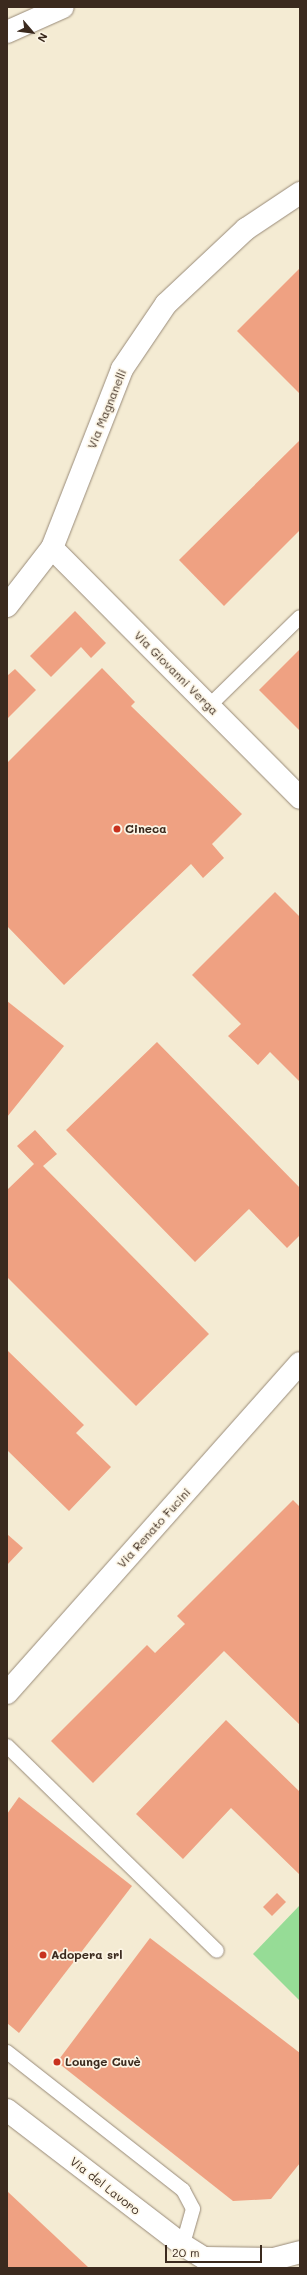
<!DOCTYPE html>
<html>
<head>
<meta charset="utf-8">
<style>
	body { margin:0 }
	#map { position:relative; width:307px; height:2275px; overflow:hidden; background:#f4ebd3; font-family:Mali,sans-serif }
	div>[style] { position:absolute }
	.green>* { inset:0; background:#96dc96 }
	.building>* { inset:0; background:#efa182 }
	.roads { filter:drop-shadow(0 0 1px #988a78) drop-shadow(0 0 1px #988a78) }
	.lane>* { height:14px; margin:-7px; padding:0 7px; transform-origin:7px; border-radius:7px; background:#fff }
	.street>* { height:22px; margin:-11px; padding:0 11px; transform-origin:11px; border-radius:11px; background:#fff }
	.highway>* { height:22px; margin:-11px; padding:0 11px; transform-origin:11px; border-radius:11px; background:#fff }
	.dots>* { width:11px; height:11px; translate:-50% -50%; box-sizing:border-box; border:2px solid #fcf5e5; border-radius:50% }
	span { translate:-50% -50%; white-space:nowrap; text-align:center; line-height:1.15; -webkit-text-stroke:3.5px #fcf5e5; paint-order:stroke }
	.street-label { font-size:12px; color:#3b2a1e }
	.poi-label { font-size:12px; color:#3b2a1e; font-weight:700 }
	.left { translate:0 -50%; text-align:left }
	.frame { position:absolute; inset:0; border:8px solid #3b2a1e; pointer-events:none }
	.north { position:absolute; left:12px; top:12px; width:40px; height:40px; -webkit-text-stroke:3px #fcf5e5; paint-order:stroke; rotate:118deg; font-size:11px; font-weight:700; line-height:16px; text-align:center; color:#3b2a1e }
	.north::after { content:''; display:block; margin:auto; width:14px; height:18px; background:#3b2a1e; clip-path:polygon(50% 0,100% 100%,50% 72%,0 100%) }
	.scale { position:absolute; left:165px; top:2245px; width:97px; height:18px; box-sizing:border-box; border:2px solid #3b2a1e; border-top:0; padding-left:5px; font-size:12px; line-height:14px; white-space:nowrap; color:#3b2a1e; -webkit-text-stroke:3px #fcf5e5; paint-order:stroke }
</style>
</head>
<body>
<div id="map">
	<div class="green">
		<div style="clip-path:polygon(300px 1905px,300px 2001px,253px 1954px)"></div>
	</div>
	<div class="building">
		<div style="clip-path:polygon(300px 268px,300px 394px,237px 331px)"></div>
		<div style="clip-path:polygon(300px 440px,300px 530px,224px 606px,179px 560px)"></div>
		<div style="clip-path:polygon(75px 611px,106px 643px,91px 658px,81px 647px,51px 677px,30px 656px)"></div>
		<div style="clip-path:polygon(300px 649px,300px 731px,259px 690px)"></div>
		<div style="clip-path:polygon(102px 668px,135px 702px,131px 706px,242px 814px,212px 844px,224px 858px,203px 878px,191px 864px,64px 985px,7px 926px,7px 763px)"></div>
		<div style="clip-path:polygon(15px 669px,36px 690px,7px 719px,7px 676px)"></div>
		<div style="clip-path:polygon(275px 892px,300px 917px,300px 1082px,270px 1052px,258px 1065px,228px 1036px,241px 1024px,192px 975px)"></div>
		<div style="clip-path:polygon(7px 1001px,64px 1046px,7px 1117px)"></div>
		<div style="clip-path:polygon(157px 1042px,300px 1188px,300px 1235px,287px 1248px,249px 1209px,195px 1262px,66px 1130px)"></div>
		<div style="clip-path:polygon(35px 1130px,57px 1154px,43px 1166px,209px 1334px,136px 1406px,7px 1277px,7px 1190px,34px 1164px,17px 1146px)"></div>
		<div style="clip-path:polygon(7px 1350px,84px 1425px,76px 1433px,111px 1467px,69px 1511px,7px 1450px)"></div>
		<div style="clip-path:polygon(293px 1500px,300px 1507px,300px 1725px,224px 1651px,93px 1783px,51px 1741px,147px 1645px,155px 1653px,185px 1624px,177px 1616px)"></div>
		<div style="clip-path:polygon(7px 1534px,23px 1548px,7px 1565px)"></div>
		<div style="clip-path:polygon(226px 1720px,300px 1792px,300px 1875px,231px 1808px,183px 1859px,136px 1814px)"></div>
		<div style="clip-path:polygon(19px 1797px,132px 1886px,19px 2033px,7px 2023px,7px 1814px)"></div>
		<div style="clip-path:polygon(277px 1893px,286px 1902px,272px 1916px,263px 1907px)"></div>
		<div style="clip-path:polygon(150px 1938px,300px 2053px,300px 2163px,271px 2199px,233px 2201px,57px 2062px)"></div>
		<div style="clip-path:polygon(7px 2191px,89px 2268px,7px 2268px)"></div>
	</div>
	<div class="roads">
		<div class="lane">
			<div style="left:209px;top:706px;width:127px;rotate:-44.4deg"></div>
			<div style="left:7px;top:1746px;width:293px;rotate:44.3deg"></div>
			<div style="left:7px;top:2052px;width:224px;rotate:38.1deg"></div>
			<div style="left:183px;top:2190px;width:21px;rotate:62deg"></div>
			<div style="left:193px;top:2209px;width:37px;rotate:106deg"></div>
		</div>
		<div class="street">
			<div style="left:52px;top:548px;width:352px;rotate:45.2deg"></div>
			<div style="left:7px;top:606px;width:73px;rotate:-52.2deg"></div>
			<div style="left:52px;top:548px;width:192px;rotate:-68.6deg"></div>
			<div style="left:122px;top:369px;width:78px;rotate:-55.9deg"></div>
			<div style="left:166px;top:304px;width:110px;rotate:-43.2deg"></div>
			<div style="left:246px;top:229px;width:65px;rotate:-33.7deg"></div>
			<div style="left:7px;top:1693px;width:441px;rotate:-48.4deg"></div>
			<div style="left:7px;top:2110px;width:222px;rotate:37.5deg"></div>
			<div style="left:183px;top:2245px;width:44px;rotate:31.9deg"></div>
			<div style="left:205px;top:2258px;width:69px;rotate:0.8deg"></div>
			<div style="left:274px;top:2259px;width:27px;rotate:-15deg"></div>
		</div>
		<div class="highway">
			<div style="left:7px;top:32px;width:61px;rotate:-24.1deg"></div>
		</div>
	</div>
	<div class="dots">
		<div style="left:117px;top:829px;background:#c8321e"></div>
		<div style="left:43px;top:1955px;background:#c8321e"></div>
		<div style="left:57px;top:2062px;background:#c8321e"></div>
	</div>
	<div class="street-label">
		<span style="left:107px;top:409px;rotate:-68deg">Via Magnanelli</span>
		<span style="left:176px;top:673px;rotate:45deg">Via Giovanni Verga</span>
		<span style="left:154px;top:1528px;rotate:-48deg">Via Renato Fucini</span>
		<span style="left:105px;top:2186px;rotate:38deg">Via del Lavoro</span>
	</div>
	<div class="poi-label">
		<span class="left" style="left:125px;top:829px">Cineca</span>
		<span class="left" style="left:51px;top:1955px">Adopera srl</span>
		<span class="left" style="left:65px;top:2062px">Lounge Cuvè</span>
	</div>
	<div class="frame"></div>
	<div class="north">N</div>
	<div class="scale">20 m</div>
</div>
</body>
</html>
